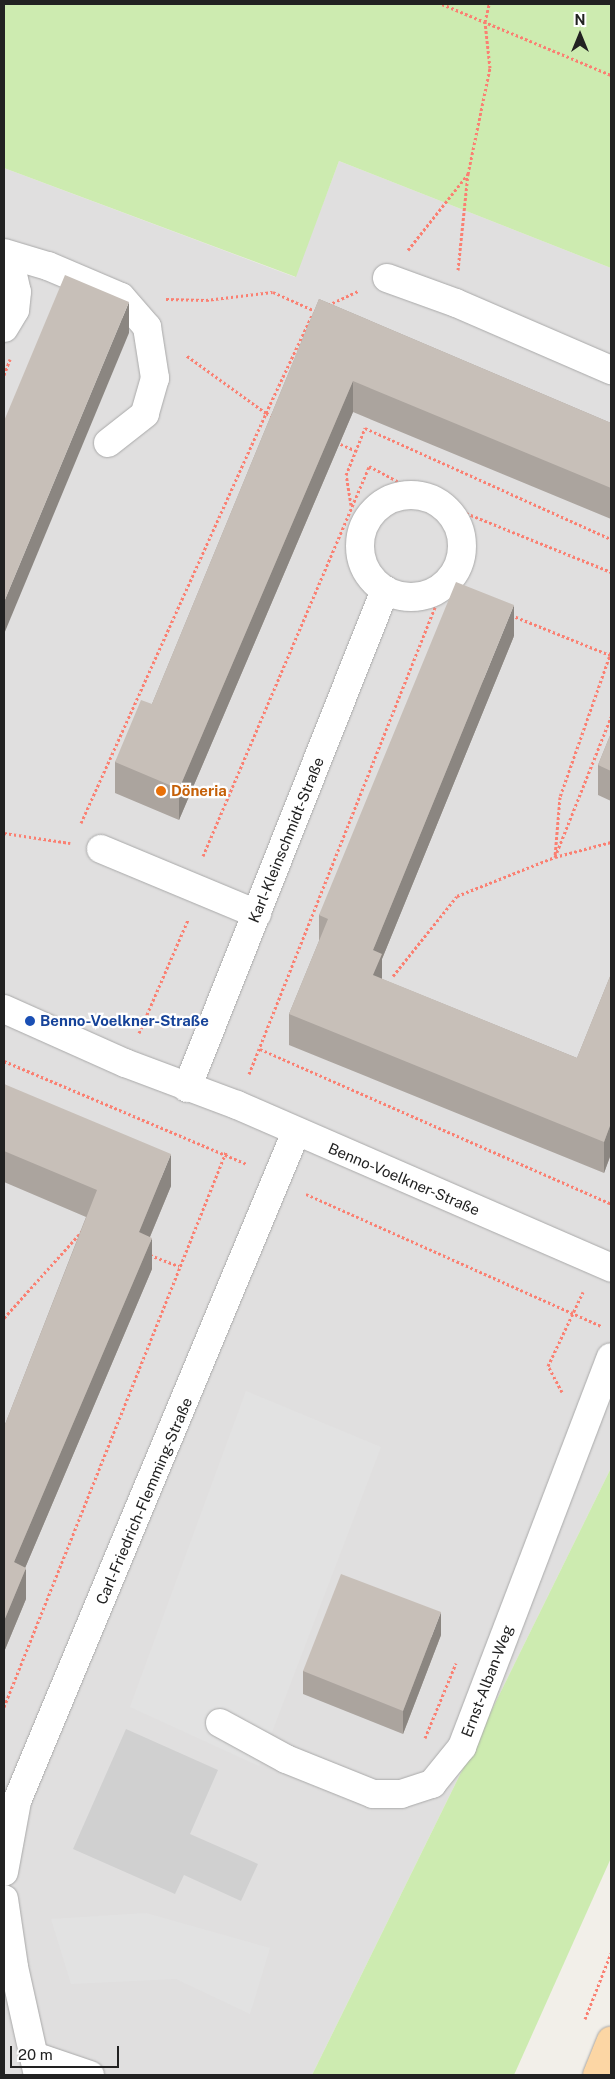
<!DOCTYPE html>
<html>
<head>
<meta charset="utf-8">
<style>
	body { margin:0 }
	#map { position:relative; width:615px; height:2079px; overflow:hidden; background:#f2efe9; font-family:"Public Sans",sans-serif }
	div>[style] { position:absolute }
	.residential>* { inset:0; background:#e0dfdf }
	.religious>* { inset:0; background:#d0d0d0 }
	.grass>* { inset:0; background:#cdebb0 }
	.parking>* { inset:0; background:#e2e2e2 }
	.path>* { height:3px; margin-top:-1.5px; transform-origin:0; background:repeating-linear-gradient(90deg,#fa8072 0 2.5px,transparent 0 5px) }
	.roads { filter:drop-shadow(0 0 1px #a9a9a9) drop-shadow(0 0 1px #a9a9a9) }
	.minor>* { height:28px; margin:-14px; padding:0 14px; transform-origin:14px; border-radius:14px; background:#fff }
	.minor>.ring { margin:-14px; padding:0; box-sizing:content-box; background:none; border:28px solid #fff; border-radius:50% }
	.major>* { height:28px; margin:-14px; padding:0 14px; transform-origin:14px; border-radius:14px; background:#fcd6a4 }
	.wall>* { inset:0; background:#aba49e }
	.shaded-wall>* { inset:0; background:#8b8681 }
	.building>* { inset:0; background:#c7bfb8 }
	.dots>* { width:14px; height:14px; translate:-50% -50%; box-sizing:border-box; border:2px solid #fff; border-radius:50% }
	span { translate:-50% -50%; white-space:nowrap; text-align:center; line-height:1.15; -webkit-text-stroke:4.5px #fff; paint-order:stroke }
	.food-label { font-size:15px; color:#c56008; font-weight:700 }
	.left { translate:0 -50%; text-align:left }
	.street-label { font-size:15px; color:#222 }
	.transit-label { font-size:15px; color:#164399; font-weight:700 }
	.frame { position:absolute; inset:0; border:5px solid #222; pointer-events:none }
	.north { position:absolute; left:555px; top:10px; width:50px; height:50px; -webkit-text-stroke:4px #fff; paint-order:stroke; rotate:0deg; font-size:14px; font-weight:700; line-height:20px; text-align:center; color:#222 }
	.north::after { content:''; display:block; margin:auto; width:18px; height:22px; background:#222; clip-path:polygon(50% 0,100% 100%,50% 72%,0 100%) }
	.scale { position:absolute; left:10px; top:2046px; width:109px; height:22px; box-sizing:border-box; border:2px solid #222; border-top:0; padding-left:6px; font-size:15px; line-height:18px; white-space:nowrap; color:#222; -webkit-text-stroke:4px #fff; paint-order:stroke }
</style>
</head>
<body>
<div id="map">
	<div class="residential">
		<div style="clip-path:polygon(339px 161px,611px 268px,611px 1468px,312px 2075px,4px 2075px,4px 168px,295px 277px)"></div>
	</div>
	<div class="religious">
		<div style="clip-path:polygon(126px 1729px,218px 1770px,190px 1834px,258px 1864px,241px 1901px,184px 1875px,175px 1894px,73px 1849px)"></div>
	</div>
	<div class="grass">
		<div style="clip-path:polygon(4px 4px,611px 4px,611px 268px,339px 161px,296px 277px,4px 168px)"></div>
		<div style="clip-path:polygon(611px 1468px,611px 1858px,514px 2075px,312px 2075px)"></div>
	</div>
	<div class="parking">
		<div style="clip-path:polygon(246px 1391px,381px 1447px,259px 1766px,130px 1707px)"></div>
		<div style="clip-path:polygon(146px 1913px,270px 1948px,250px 2014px,176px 1979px,71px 1984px,51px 1919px)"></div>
	</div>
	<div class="path">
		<div style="left:442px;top:4px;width:183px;rotate:22.8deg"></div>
		<div style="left:408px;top:250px;width:97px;rotate:-51.7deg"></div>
		<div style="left:458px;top:270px;width:97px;rotate:-84.1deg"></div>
		<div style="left:468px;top:174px;width:108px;rotate:-78.3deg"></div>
		<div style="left:490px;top:68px;width:46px;rotate:-96.2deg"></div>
		<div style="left:485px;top:22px;width:18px;rotate:-77deg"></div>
		<div style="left:166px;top:299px;width:40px;rotate:1.4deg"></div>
		<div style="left:206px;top:300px;width:67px;rotate:-6.8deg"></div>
		<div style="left:273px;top:292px;width:46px;rotate:24.3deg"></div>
		<div style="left:328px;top:305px;width:33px;rotate:-25deg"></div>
		<div style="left:4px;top:375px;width:17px;rotate:-69deg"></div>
		<div style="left:273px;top:416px;width:8px;rotate:-157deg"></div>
		<div style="left:266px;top:413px;width:110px;rotate:-64.8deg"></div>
		<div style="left:336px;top:442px;width:22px;rotate:24deg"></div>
		<div style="left:351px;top:505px;width:30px;rotate:-99deg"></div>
		<div style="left:346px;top:475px;width:51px;rotate:-68deg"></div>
		<div style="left:365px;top:428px;width:270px;rotate:24.3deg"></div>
		<div style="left:511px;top:615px;width:107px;rotate:22deg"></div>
		<div style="left:611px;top:652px;width:154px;rotate:109.4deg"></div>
		<div style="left:560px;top:797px;width:60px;rotate:94.8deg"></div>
		<div style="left:555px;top:857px;width:58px;rotate:-15deg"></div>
		<div style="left:81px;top:823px;width:450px;rotate:-65.7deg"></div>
		<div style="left:266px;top:413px;width:99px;rotate:-144.1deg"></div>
		<div style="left:4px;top:833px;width:67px;rotate:8.6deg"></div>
		<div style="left:203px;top:856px;width:424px;rotate:-66.9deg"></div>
		<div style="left:369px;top:466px;width:68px;rotate:28.1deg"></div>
		<div style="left:429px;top:498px;width:196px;rotate:22.1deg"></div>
		<div style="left:393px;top:976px;width:102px;rotate:-51.3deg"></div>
		<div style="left:457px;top:896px;width:105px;rotate:-21.7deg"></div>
		<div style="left:555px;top:857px;width:151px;rotate:-68.2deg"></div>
		<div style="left:139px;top:1033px;width:123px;rotate:-66.6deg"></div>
		<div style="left:260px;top:1049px;width:384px;rotate:23.8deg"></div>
		<div style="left:4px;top:1061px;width:264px;rotate:23deg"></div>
		<div style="left:249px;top:1074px;width:524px;rotate:-68.28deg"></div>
		<div style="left:443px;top:587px;width:12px;rotate:24deg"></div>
		<div style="left:306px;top:1194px;width:323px;rotate:24.1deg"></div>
		<div style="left:150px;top:1255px;width:31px;rotate:21deg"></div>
		<div style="left:4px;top:1318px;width:118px;rotate:-48.1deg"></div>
		<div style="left:562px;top:1392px;width:30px;rotate:-118deg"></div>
		<div style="left:548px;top:1366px;width:82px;rotate:-64.7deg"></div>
		<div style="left:4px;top:1707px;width:598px;rotate:-68.2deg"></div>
		<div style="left:425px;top:1738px;width:81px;rotate:-67.5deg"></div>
		<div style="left:585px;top:2019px;width:71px;rotate:-68.5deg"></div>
	</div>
	<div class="roads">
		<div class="minor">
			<div style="left:4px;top:253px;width:46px;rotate:16.5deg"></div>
			<div style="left:48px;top:266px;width:79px;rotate:23deg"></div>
			<div style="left:121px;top:297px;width:40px;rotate:49deg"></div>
			<div style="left:147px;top:327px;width:52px;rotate:81.1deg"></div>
			<div style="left:155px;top:378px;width:37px;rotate:106deg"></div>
			<div style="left:145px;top:414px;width:47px;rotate:141.9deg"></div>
			<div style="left:4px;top:260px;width:17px;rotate:59deg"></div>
			<div style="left:13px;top:275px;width:17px;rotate:77deg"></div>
			<div style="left:17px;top:292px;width:18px;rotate:96deg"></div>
			<div style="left:15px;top:310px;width:21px;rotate:121deg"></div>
			<div style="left:387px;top:278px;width:73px;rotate:19.9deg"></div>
			<div style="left:456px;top:303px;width:169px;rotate:23.4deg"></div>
			<div class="ring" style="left:360px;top:495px;width:74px;height:74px"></div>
			<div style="left:101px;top:849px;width:169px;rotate:22.6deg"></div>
			<div style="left:4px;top:1009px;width:133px;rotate:24.1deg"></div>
			<div style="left:125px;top:1063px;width:120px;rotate:20.6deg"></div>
			<div style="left:237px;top:1105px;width:408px;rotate:23.5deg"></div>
			<div style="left:187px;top:1088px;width:536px;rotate:-68.32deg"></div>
			<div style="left:220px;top:1723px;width:75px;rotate:28.6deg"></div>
			<div style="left:286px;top:1759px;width:94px;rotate:21.9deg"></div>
			<div style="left:373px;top:1794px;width:28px"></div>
			<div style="left:401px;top:1794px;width:33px;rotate:-18deg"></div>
			<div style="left:432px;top:1784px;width:48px;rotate:-51deg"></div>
			<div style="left:462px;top:1747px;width:417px;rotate:-69.1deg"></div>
			<div style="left:4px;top:1872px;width:72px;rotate:-79.6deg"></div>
			<div style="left:17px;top:1801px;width:725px;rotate:-67.36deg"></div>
			<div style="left:4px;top:1899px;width:69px;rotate:81.6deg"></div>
			<div style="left:14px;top:1967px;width:111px;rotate:77.5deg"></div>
			<div style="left:34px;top:2056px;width:59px;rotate:18.7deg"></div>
		</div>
		<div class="major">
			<div style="left:597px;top:2075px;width:37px;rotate:-68deg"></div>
		</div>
	</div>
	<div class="wall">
		<div style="clip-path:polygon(319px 299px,611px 423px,611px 519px,353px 412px,179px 820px,115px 793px,115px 762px,152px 704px)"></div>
		<div style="clip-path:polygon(514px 636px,382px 959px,382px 979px,577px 1058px,611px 974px,611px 1154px,604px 1173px,289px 1045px,289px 1014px,319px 941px,319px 915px)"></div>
		<div style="clip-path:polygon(611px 733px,611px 801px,598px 795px,598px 765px)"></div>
		<div style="clip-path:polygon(4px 1084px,171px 1186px,150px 1237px,152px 1269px,25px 1568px,26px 1599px,4px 1652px,4px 1427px,86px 1217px,4px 1182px)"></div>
		<div style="clip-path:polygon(441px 1635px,403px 1734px,303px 1694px,303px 1671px)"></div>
	</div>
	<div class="shaded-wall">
		<div style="clip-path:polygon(129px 302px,129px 333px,4px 634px,4px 602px)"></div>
		<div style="clip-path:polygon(353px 381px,353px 412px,179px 820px,179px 789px)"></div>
		<div style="clip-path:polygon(514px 605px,514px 636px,382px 959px,382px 985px,373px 1006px,373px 950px)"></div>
		<div style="clip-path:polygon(611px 1123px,611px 1154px,604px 1173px,604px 1142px)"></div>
		<div style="clip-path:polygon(171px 1154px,171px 1186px,139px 1263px,139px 1232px)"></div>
		<div style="clip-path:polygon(152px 1238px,152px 1269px,14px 1594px,14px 1562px)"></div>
		<div style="clip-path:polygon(26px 1568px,26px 1599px,4px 1652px,4px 1621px)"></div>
		<div style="clip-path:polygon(441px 1612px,441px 1635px,403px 1734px,403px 1711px)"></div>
	</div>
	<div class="building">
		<div style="clip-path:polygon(65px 275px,129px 302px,4px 602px,4px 421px)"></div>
		<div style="clip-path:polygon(319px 299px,611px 423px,611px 488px,353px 381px,179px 789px,115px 762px,141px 700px,152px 704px)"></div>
		<div style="clip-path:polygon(456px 582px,514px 605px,373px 950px,382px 954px,373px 975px,577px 1058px,611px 974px,611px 1123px,604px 1142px,289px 1014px,328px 919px,319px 915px)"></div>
		<div style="clip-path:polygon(611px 733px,611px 771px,598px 765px)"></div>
		<div style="clip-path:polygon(4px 1084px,171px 1154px,139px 1232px,152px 1238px,14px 1562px,26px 1568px,4px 1621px,4px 1427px,97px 1190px,4px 1151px)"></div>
		<div style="clip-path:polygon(341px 1574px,441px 1612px,403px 1711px,303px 1671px)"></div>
	</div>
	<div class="dots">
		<div style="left:161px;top:791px;background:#e8710a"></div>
		<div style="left:30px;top:1021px;background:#1a4fb4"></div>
	</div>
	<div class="food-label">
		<span class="left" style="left:171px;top:791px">Döneria</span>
	</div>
	<div class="street-label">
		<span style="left:286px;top:840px;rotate:-68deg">Karl-Kleinschmidt-Straße</span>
		<span style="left:404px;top:1179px;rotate:23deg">Benno-Voelkner-Straße</span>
		<span style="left:144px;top:1501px;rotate:-67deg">Carl-Friedrich-Flemming-Straße</span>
		<span style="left:487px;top:1681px;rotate:-69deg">Ernst-Alban-Weg</span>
	</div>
	<div class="transit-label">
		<span class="left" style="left:40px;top:1021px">Benno-Voelkner-Straße</span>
	</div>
	<div class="frame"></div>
	<div class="north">N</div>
	<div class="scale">20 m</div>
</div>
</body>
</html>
